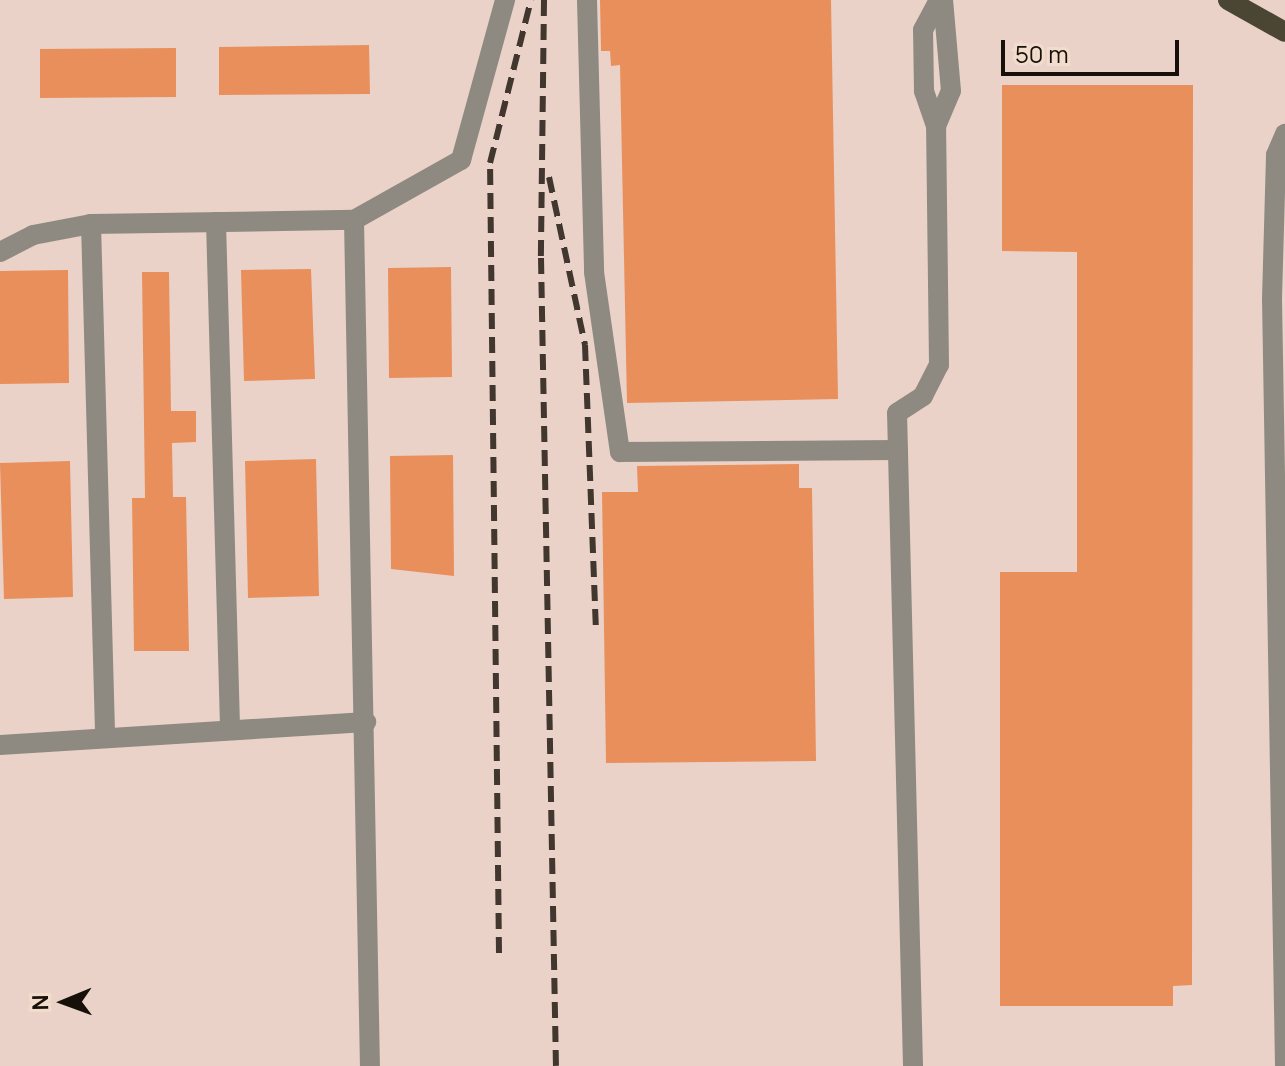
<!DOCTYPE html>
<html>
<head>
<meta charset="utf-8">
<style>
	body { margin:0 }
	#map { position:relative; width:1285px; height:1066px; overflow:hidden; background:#f2ddcc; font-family:Manrope,sans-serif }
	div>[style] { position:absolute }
	.industrial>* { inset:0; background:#ead2c8 }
	.building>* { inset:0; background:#e98f5b }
	.minor>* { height:20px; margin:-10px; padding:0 10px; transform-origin:10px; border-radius:10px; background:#8e8a81 }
	.major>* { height:20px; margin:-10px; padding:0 10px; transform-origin:10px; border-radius:10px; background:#4b4534 }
	.rail>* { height:6px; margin-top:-3px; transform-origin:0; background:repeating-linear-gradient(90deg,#41372f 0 16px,transparent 0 24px) }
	span { translate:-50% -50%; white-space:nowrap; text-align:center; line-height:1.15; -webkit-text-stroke:7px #f2ddcc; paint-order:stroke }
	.north { position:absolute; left:24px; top:962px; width:80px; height:80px; -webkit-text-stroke:6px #f2ddcc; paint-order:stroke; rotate:269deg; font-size:22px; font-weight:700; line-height:32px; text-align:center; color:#17100a }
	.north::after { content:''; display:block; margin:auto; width:28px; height:36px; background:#17100a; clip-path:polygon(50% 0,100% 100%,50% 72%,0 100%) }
	.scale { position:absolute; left:1001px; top:40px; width:178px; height:36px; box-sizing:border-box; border:4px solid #17100a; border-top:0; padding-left:10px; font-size:24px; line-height:28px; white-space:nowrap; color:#17100a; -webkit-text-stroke:6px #f2ddcc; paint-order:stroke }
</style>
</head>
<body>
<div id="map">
	<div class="industrial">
		<div style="clip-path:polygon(0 0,1285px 0,1285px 1066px,0 1066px)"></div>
	</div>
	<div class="building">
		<div style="clip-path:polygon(600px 0,831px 0,838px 399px,627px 403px,620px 65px,611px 66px,610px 51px,601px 51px)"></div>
		<div style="clip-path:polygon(369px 45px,370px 94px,219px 95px,219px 47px)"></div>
		<div style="clip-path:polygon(176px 48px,176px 97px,40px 98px,40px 49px)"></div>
		<div style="clip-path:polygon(1002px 85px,1193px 85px,1192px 985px,1173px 986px,1173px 1006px,1000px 1006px,1000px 572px,1077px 572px,1077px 252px,1002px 251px)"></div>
		<div style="clip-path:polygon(451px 267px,452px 377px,389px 378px,388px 268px)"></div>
		<div style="clip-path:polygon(311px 269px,315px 379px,244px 381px,241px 270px)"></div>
		<div style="clip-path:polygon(68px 270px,69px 383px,0 384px,0 271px)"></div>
		<div style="clip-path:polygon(142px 272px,169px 272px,171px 411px,196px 411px,196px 442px,172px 443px,173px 497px,186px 497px,189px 651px,134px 651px,132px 498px,145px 498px)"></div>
		<div style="clip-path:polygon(453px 455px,454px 576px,391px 569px,390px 456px)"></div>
		<div style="clip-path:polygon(316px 459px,319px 596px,248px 598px,245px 461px)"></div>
		<div style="clip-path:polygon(70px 461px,73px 597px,4px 599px,0 463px)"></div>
		<div style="clip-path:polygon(799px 464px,799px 488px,812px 488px,816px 761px,606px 763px,602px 492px,638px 492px,637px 466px)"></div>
	</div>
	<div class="minor">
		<div style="left:587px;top:0;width:272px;rotate:88.5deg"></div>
		<div style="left:594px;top:272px;width:182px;rotate:81.8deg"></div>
		<div style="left:620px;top:452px;width:278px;rotate:-0.4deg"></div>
		<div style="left:936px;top:126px;width:38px;rotate:-67deg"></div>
		<div style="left:951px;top:91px;width:91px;rotate:-95deg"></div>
		<div style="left:354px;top:220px;width:846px;rotate:88.92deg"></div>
		<div style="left:216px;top:222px;width:505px;rotate:88.41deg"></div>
		<div style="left:91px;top:224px;width:509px;rotate:88.42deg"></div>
		<div style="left:0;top:252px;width:37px;rotate:-27deg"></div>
		<div style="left:33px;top:235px;width:59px;rotate:-10.7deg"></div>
		<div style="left:91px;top:224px;width:263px;rotate:-0.9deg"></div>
		<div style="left:354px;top:220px;width:123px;rotate:-29.3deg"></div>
		<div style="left:461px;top:160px;width:166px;rotate:-74.6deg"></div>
		<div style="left:0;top:745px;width:367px;rotate:-3.6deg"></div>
		<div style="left:913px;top:1066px;width:653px;rotate:-91.4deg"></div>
		<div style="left:897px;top:413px;width:31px;rotate:-33deg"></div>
		<div style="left:923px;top:396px;width:35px;rotate:-63deg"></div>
		<div style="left:939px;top:365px;width:239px;rotate:-90.7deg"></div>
		<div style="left:936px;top:126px;width:37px;rotate:-109deg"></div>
		<div style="left:924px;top:91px;width:61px;rotate:-90.9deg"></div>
		<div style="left:923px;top:30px;width:34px;rotate:-62deg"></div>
		<div style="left:1285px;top:1066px;width:767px;rotate:-90.97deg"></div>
		<div style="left:1272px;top:299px;width:144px;rotate:-88.4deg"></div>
		<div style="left:1276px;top:155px;width:23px;rotate:-67deg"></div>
	</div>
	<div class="major">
		<div style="left:1228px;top:0;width:65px;rotate:29.3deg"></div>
	</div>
	<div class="rail">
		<div style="left:544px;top:0;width:258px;rotate:90.7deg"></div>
		<div style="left:541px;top:258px;width:808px;rotate:88.94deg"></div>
		<div style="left:549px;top:177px;width:172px;rotate:77.9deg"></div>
		<div style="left:585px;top:345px;width:281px;rotate:87.8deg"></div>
		<div style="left:499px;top:953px;width:790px;rotate:-90.65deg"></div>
		<div style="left:490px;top:163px;width:168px;rotate:-75.9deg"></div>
	</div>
	<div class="north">N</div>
	<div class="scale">50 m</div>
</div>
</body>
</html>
